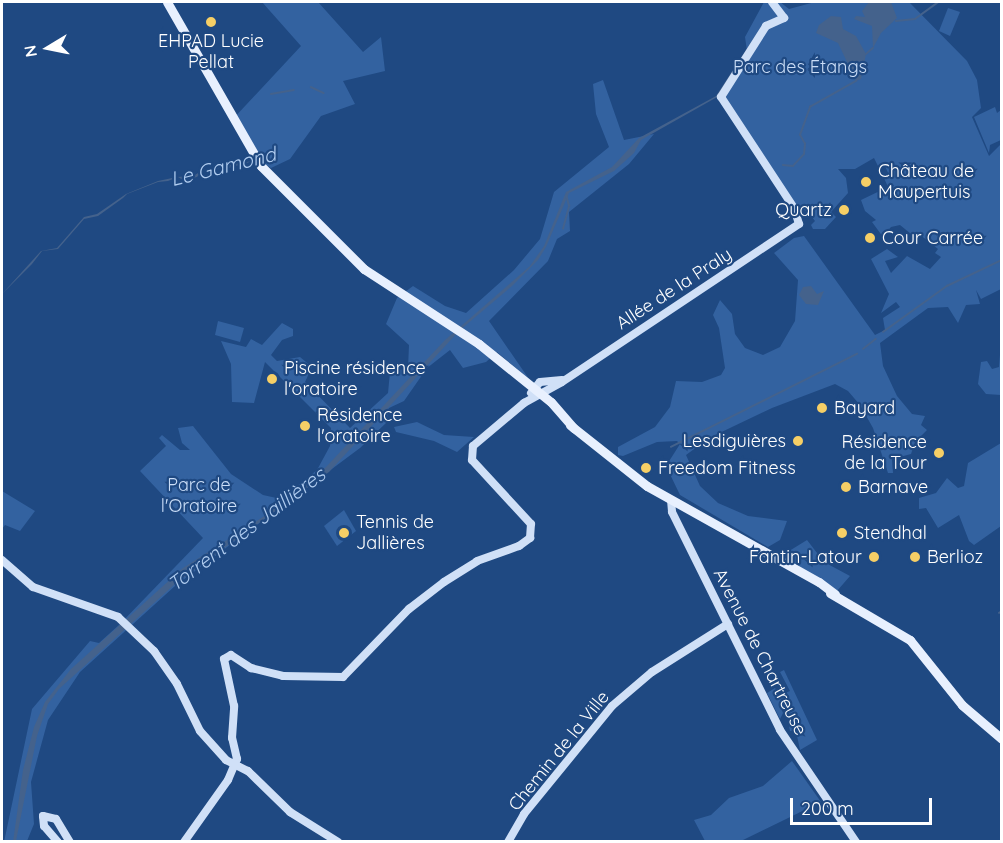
<!DOCTYPE html>
<html>
<head>
<meta charset="utf-8">
<style>
	body { margin:0 }
	#map { position:relative; width:1003px; height:843px; overflow:hidden; background:#1f4982; font-family:Quicksand,sans-serif }
	div>[style] { position:absolute }
	.green>* { inset:0; background:#3362a0 }
	.water>* { inset:0; background:#44628c }
	.stream>* { height:1.5px; margin:-0.75px; padding:0 0.75px; transform-origin:0.75px; border-radius:0.75px; background:#44628c }
	.secondary>* { height:8px; margin:-4px; padding:0 4px; transform-origin:4px; border-radius:4px; background:#d0e0f7 }
	.primary>* { height:9px; margin:-4.5px; padding:0 4.5px; transform-origin:4.5px; border-radius:4.5px; background:#e8f0fe }
	.dots>* { width:16px; height:16px; translate:-50% -50%; box-sizing:border-box; border:3px solid #1f4982; border-radius:50% }
	span { translate:-50% -50%; white-space:nowrap; text-align:center; line-height:1.15; -webkit-text-stroke:4.5px #1f4982; paint-order:stroke }
	.poi-label { font-size:18px; color:#fff }
	.left { translate:0 -50%; text-align:left }
	.right { translate:-100% -50%; text-align:right }
	.park-label { font-size:18px; color:#caddf7 }
	.street-label { font-size:18px; color:#fff }
	.water-label { font-size:20px; color:#b1cdf0; font-style:italic }
	.frame { position:absolute; inset:0; border:3px solid #fff; pointer-events:none }
	.north { position:absolute; left:18px; top:18px; width:60px; height:60px; -webkit-text-stroke:4px #1f4982; paint-order:stroke; rotate:260deg; font-size:16px; font-weight:700; line-height:24px; text-align:center; color:#fff }
	.north::after { content:''; display:block; margin:auto; width:21px; height:27px; background:#fff; clip-path:polygon(50% 0,100% 100%,50% 72%,0 100%) }
	.scale { position:absolute; left:790px; top:798px; width:142px; height:27px; box-sizing:border-box; border:3px solid #fff; border-top:0; padding-left:8px; font-size:18px; line-height:21px; white-space:nowrap; color:#fff; -webkit-text-stroke:4px #1f4982; paint-order:stroke }
</style>
</head>
<body>
<div id="map">
	<div class="green">
		<div style="clip-path:polygon(262px 2px,318px 2px,363px 52px,381px 37px,385px 71px,343px 81px,355px 104px,321px 116px,290px 159px,271px 168px,252px 156px,232px 120px,301px 46px)"></div>
		<div style="clip-path:polygon(764px 2px,780px 2px,789px 9px,815px 2px,909px 2px,967px 61px,977px 80px,981px 108px,972px 117px,989px 156px,1002px 143px,1001px 289px,981px 299px,976px 290px,980px 304px,966px 305px,958px 323px,948px 307px,928px 308px,880px 343px,883px 366px,897px 396px,912px 414px,925px 416px,921px 425px,927px 430px,915px 442px,911px 454px,892px 459px,893px 473px,888px 473px,873px 428px,860px 405px,848px 391px,835px 384px,772px 408px,709px 438px,686px 455px,700px 486px,718px 503px,748px 516px,787px 521px,780px 540px,768px 547px,680px 495px,666px 466px,680px 444px,677px 441px,657px 442px,623px 456px,618px 455px,618px 447px,655px 427px,670px 407px,676px 381px,702px 382px,721px 375px,725px 368px,719px 328px,713px 315px,720px 300px,732px 314px,735px 334px,745px 348px,763px 355px,780px 347px,795px 321px,798px 280px,774px 253px,794px 238px,804px 236px,875px 335px,885px 330px,883px 318px,900px 307px,896px 302px,881px 313px,889px 294px,871px 259px,887px 249px,898px 257px,885px 261px,891px 273px,907px 256px,930px 269px,941px 257px,935px 253px,938px 249px,919px 234px,916px 238px,900px 225px,891px 227px,883px 237px,872px 222px,876px 220px,865px 211px,861px 200px,888px 187px,884px 178px,889px 175px,885px 166px,879px 168px,874px 158px,855px 169px,838px 169px,846px 178px,848px 193px,831px 212px,836px 217px,825px 229px,813px 229px,811px 225px,815px 221px,808px 212px,791px 203px,725px 99px,747px 51px,745px 37px)"></div>
		<div style="clip-path:polygon(948px 8px,960px 12px,950px 36px,939px 31px)"></div>
		<div style="clip-path:polygon(603px 80px,624px 140px,654px 134px,629px 164px,569px 212px,570px 231px,557px 239px,548px 261px,489px 321px,529px 379px,497px 352px,486px 362px,463px 368px,450px 350px,427px 368px,404px 401px,389px 408px,386px 423px,360px 448px,175px 586px,80px 672px,48px 720px,31px 782px,34px 824px,27px 841px,4px 842px,32px 709px,90px 641px,99px 643px,119px 625px,203px 538px,140px 471px,166px 446px,159px 438px,162px 435px,180px 450px,190px 450px,182px 443px,178px 428px,193px 426px,231px 474px,263px 495px,281px 499px,317px 470px,330px 446px,331px 428px,265px 362px,254px 403px,232px 402px,231px 364px,221px 341px,246px 347px,251px 339px,262px 345px,282px 323px,293px 329px,293px 336px,282px 340px,271px 355px,277px 361px,300px 357px,312px 367px,305px 382px,350px 428px,388px 393px,390px 372px,408px 368px,409px 345px,386px 324px,397px 298px,413px 286px,445px 306px,466px 313px,514px 270px,540px 239px,554px 192px,609px 147px,596px 114px,593px 84px)"></div>
		<div style="clip-path:polygon(995px 107px,997px 113px,1001px 110px,1001px 140px,990px 145px,989px 153px,974px 117px)"></div>
		<div style="clip-path:polygon(218px 321px,244px 328px,240px 342px,215px 335px)"></div>
		<div style="clip-path:polygon(1001px 342px,1001px 395px,986px 394px,978px 384px,981px 362px,987px 361px,992px 369px,999px 367px)"></div>
		<div style="clip-path:polygon(417px 422px,444px 435px,474px 437px,457px 452px,434px 441px,396px 432px,394px 427px)"></div>
		<div style="clip-path:polygon(1001px 443px,1001px 526px,974px 545px,969px 541px,959px 515px,938px 528px,926px 508px,919px 509px,919px 498px,936px 493px,947px 478px,958px 488px,964px 486px,968px 463px)"></div>
		<div style="clip-path:polygon(2px 491px,35px 511px,20px 531px,5px 525px,2px 529px)"></div>
		<div style="clip-path:polygon(344px 510px,356px 531px,337px 546px,324px 526px)"></div>
		<div style="clip-path:polygon(807px 540px,824px 562px,850px 576px,837px 591px,781px 556px)"></div>
		<div style="clip-path:polygon(784px 670px,817px 740px,800px 750px,796px 731px,790px 731px,789px 726px,800px 721px,796px 713px,789px 714px,784px 700px,779px 704px,783px 713px,780px 719px,767px 693px,775px 688px,780px 695px,790px 691px,780px 672px)"></div>
		<div style="clip-path:polygon(792px 761px,821px 802px,741px 841px,705px 841px,694px 820px,711px 815px,729px 798px,763px 786px)"></div>
	</div>
	<div class="water">
		<div style="clip-path:polygon(869px 2px,891px 2px,897px 18px,881px 33px,873px 48px,872px 26px,854px 19px,856px 16px,865px 17px,862px 11px)"></div>
		<div style="clip-path:polygon(780px 15px,767px 24px,719px 96px,641px 140px,634px 153px,614px 171px,569px 193px,546px 247px,538px 260px,512px 286px,459px 331px,329px 472px,175px 584px,59px 689px,48px 704px,37px 736px,16px 841px,13px 842px,23px 770px,34px 727px,45px 702px,71px 669px,183px 568px,263px 517px,326px 467px,445px 340px,530px 266px,544px 246px,566px 192px,612px 167px,639px 138px,716px 96px,757px 33px,768px 22px)"></div>
		<div style="clip-path:polygon(831px 16px,841px 17px,843px 29px,856px 36px,866px 54px,861px 79px,856px 81px,838px 43px,816px 33px,819px 25px)"></div>
		<div style="clip-path:polygon(253px 161px,226px 169px,220px 167px,215px 171px,211px 171px,204px 169px,197px 177px,183px 180px,178px 177px,168px 181px,158px 182px,127px 194px,123px 198px,98px 216px,84px 219px,58px 249px,42px 251px,32px 264px,2px 294px,41px 251px,57px 248px,84px 217px,97px 214px,126px 194px,158px 181px,177px 177px,193px 176px,205px 169px,213px 171px,220px 166px)"></div>
		<div style="clip-path:polygon(811px 286px,817px 294px,824px 291px,818px 305px,806px 304px,799px 295px,803px 287px)"></div>
	</div>
	<div class="stream">
		<div style="left:896px;top:21px;width:19px;rotate:-6deg"></div>
		<div style="left:915px;top:19px;width:29px;rotate:-36deg"></div>
		<div style="left:866px;top:54px;width:9px;rotate:-41deg"></div>
		<div style="left:311px;top:87px;width:14px;rotate:25deg"></div>
		<div style="left:271px;top:94px;width:23px;rotate:-10deg"></div>
		<div style="left:783px;top:165px;width:10px;rotate:6deg"></div>
		<div style="left:793px;top:166px;width:16px;rotate:-47deg"></div>
		<div style="left:804px;top:154px;width:10px;rotate:-84deg"></div>
		<div style="left:805px;top:144px;width:10px;rotate:-119deg"></div>
		<div style="left:800px;top:135px;width:30px;rotate:-70deg"></div>
		<div style="left:810px;top:107px;width:53px;rotate:-29.5deg"></div>
		<div style="left:563px;top:229px;width:24px;rotate:-75deg"></div>
		<div style="left:569px;top:206px;width:11px;rotate:-105deg"></div>
		<div style="left:883px;top:332px;width:79px;rotate:-35.7deg"></div>
		<div style="left:947px;top:286px;width:61px;rotate:-25.3deg"></div>
		<div style="left:863px;top:349px;width:16px;rotate:-38deg"></div>
		<div style="left:671px;top:447px;width:208px;rotate:-26.6deg"></div>
		<div style="left:999px;top:613px;width:4px;rotate:-34deg"></div>
	</div>
	<div class="secondary">
		<div style="left:531px;top:393px;width:14px;rotate:-51deg"></div>
		<div style="left:540px;top:382px;width:22px;rotate:-5deg"></div>
		<div style="left:671px;top:500px;width:12px;rotate:85deg"></div>
		<div style="left:672px;top:512px;width:243px;rotate:63.6deg"></div>
		<div style="left:780px;top:730px;width:135px;rotate:55.8deg"></div>
		<div style="left:2px;top:560px;width:41px;rotate:41.1deg"></div>
		<div style="left:33px;top:587px;width:90px;rotate:19.4deg"></div>
		<div style="left:118px;top:617px;width:50px;rotate:43.4deg"></div>
		<div style="left:154px;top:651px;width:40px;rotate:55.1deg"></div>
		<div style="left:177px;top:684px;width:52px;rotate:63.9deg"></div>
		<div style="left:200px;top:731px;width:39px;rotate:48deg"></div>
		<div style="left:226px;top:760px;width:25px;rotate:27deg"></div>
		<div style="left:248px;top:771px;width:59px;rotate:44.3deg"></div>
		<div style="left:290px;top:812px;width:57px;rotate:32deg"></div>
		<div style="left:58px;top:842px;width:21px;rotate:-131deg"></div>
		<div style="left:44px;top:826px;width:10px;rotate:-96deg"></div>
		<div style="left:43px;top:816px;width:13px;rotate:13deg"></div>
		<div style="left:56px;top:819px;width:27px;rotate:59deg"></div>
		<div style="left:184px;top:842px;width:76px;rotate:-54.6deg"></div>
		<div style="left:228px;top:780px;width:23px;rotate:-67deg"></div>
		<div style="left:237px;top:759px;width:22px;rotate:-103deg"></div>
		<div style="left:232px;top:738px;width:32px;rotate:-86deg"></div>
		<div style="left:234px;top:706px;width:48px;rotate:-102deg"></div>
		<div style="left:224px;top:659px;width:8px;rotate:-30deg"></div>
		<div style="left:231px;top:655px;width:24px;rotate:33deg"></div>
		<div style="left:251px;top:668px;width:33px;rotate:14deg"></div>
		<div style="left:283px;top:676px;width:60px;rotate:1deg"></div>
		<div style="left:343px;top:677px;width:95px;rotate:-45.9deg"></div>
		<div style="left:409px;top:609px;width:44px;rotate:-37.6deg"></div>
		<div style="left:444px;top:582px;width:39px;rotate:-32deg"></div>
		<div style="left:477px;top:561px;width:45px;rotate:-19.7deg"></div>
		<div style="left:519px;top:546px;width:14px;rotate:-36deg"></div>
		<div style="left:530px;top:538px;width:14px;rotate:-86deg"></div>
		<div style="left:531px;top:524px;width:87px;rotate:-132.7deg"></div>
		<div style="left:472px;top:460px;width:14px;rotate:-86deg"></div>
		<div style="left:473px;top:446px;width:67px;rotate:-40.1deg"></div>
		<div style="left:524px;top:403px;width:43px;rotate:-28.9deg"></div>
		<div style="left:562px;top:382px;width:285px;rotate:-33.7deg"></div>
		<div style="left:799px;top:224px;width:17px;rotate:-107deg"></div>
		<div style="left:794px;top:208px;width:133px;rotate:-123.3deg"></div>
		<div style="left:721px;top:97px;width:84px;rotate:-57.6deg"></div>
		<div style="left:766px;top:26px;width:20px;rotate:-24deg"></div>
		<div style="left:784px;top:18px;width:20px;rotate:-127deg"></div>
		<div style="left:508px;top:842px;width:32px;rotate:-60deg"></div>
		<div style="left:524px;top:814px;width:139px;rotate:-50.8deg"></div>
		<div style="left:612px;top:706px;width:52px;rotate:-40.4deg"></div>
		<div style="left:652px;top:672px;width:90px;rotate:-32.3deg"></div>
	</div>
	<div class="primary">
		<div style="left:167px;top:2px;width:189px;rotate:60.2deg"></div>
		<div style="left:261px;top:166px;width:146px;rotate:45deg"></div>
		<div style="left:364px;top:269px;width:137px;rotate:33.1deg"></div>
		<div style="left:479px;top:344px;width:92px;rotate:38.9deg"></div>
		<div style="left:551px;top:402px;width:35px;rotate:49deg"></div>
		<div style="left:570px;top:425px;width:98px;rotate:38.4deg"></div>
		<div style="left:647px;top:486px;width:197px;rotate:29.2deg"></div>
		<div style="left:819px;top:582px;width:20px;rotate:37deg"></div>
		<div style="left:830px;top:593px;width:93px;rotate:30.4deg"></div>
		<div style="left:910px;top:640px;width:83px;rotate:51.3deg"></div>
		<div style="left:962px;top:705px;width:52px;rotate:40.4deg"></div>
	</div>
	<div class="dots">
		<div style="left:211px;top:22px;background:#f6cf66"></div>
		<div style="left:866px;top:182px;background:#f6cf66"></div>
		<div style="left:844px;top:210px;background:#f6cf66"></div>
		<div style="left:870px;top:238px;background:#f6cf66"></div>
		<div style="left:272px;top:379px;background:#f6cf66"></div>
		<div style="left:822px;top:408px;background:#f6cf66"></div>
		<div style="left:305px;top:426px;background:#f6cf66"></div>
		<div style="left:798px;top:441px;background:#f6cf66"></div>
		<div style="left:939px;top:453px;background:#f6cf66"></div>
		<div style="left:646px;top:468px;background:#f6cf66"></div>
		<div style="left:846px;top:487px;background:#f6cf66"></div>
		<div style="left:344px;top:533px;background:#f6cf66"></div>
		<div style="left:842px;top:533px;background:#f6cf66"></div>
		<div style="left:874px;top:557px;background:#f6cf66"></div>
		<div style="left:915px;top:557px;background:#f6cf66"></div>
	</div>
	<div class="poi-label">
		<span style="left:211px;top:52px">EHPAD Lucie<br>Pellat</span>
		<span class="left" style="left:878px;top:182px">Château de<br>Maupertuis</span>
		<span class="right" style="left:832px;top:210px">Quartz</span>
		<span class="left" style="left:882px;top:238px">Cour Carrée</span>
		<span class="left" style="left:284px;top:379px">Piscine résidence<br>l'oratoire</span>
		<span class="left" style="left:834px;top:408px">Bayard</span>
		<span class="left" style="left:317px;top:426px">Résidence<br>l'oratoire</span>
		<span class="right" style="left:786px;top:441px">Lesdiguières</span>
		<span class="right" style="left:927px;top:453px">Résidence<br>de la Tour</span>
		<span class="left" style="left:658px;top:468px">Freedom Fitness</span>
		<span class="left" style="left:858px;top:487px">Barnave</span>
		<span class="left" style="left:356px;top:533px">Tennis de<br>Jallières</span>
		<span class="left" style="left:854px;top:533px">Stendhal</span>
		<span class="right" style="left:862px;top:557px">Fantin-Latour</span>
		<span class="left" style="left:927px;top:557px">Berlioz</span>
	</div>
	<div class="park-label">
		<span style="left:800px;top:67px">Parc des Étangs</span>
		<span style="left:199px;top:496px">Parc de<br>l'Oratoire</span>
	</div>
	<div class="street-label">
		<span style="left:674px;top:289px;rotate:-33deg">Allée de la Praly</span>
		<span style="left:760px;top:652px;rotate:63deg">Avenue de Chartreuse</span>
		<span style="left:559px;top:751px;rotate:-51deg">Chemin de la Ville</span>
	</div>
	<div class="water-label">
		<span style="left:223px;top:166px;rotate:-14deg">Le Gamond</span>
		<span style="left:246px;top:529px;rotate:-37deg">Torrent des Jaillières</span>
	</div>
	<div class="frame"></div>
	<div class="north">N</div>
	<div class="scale">200 m</div>
</div>
</body>
</html>
